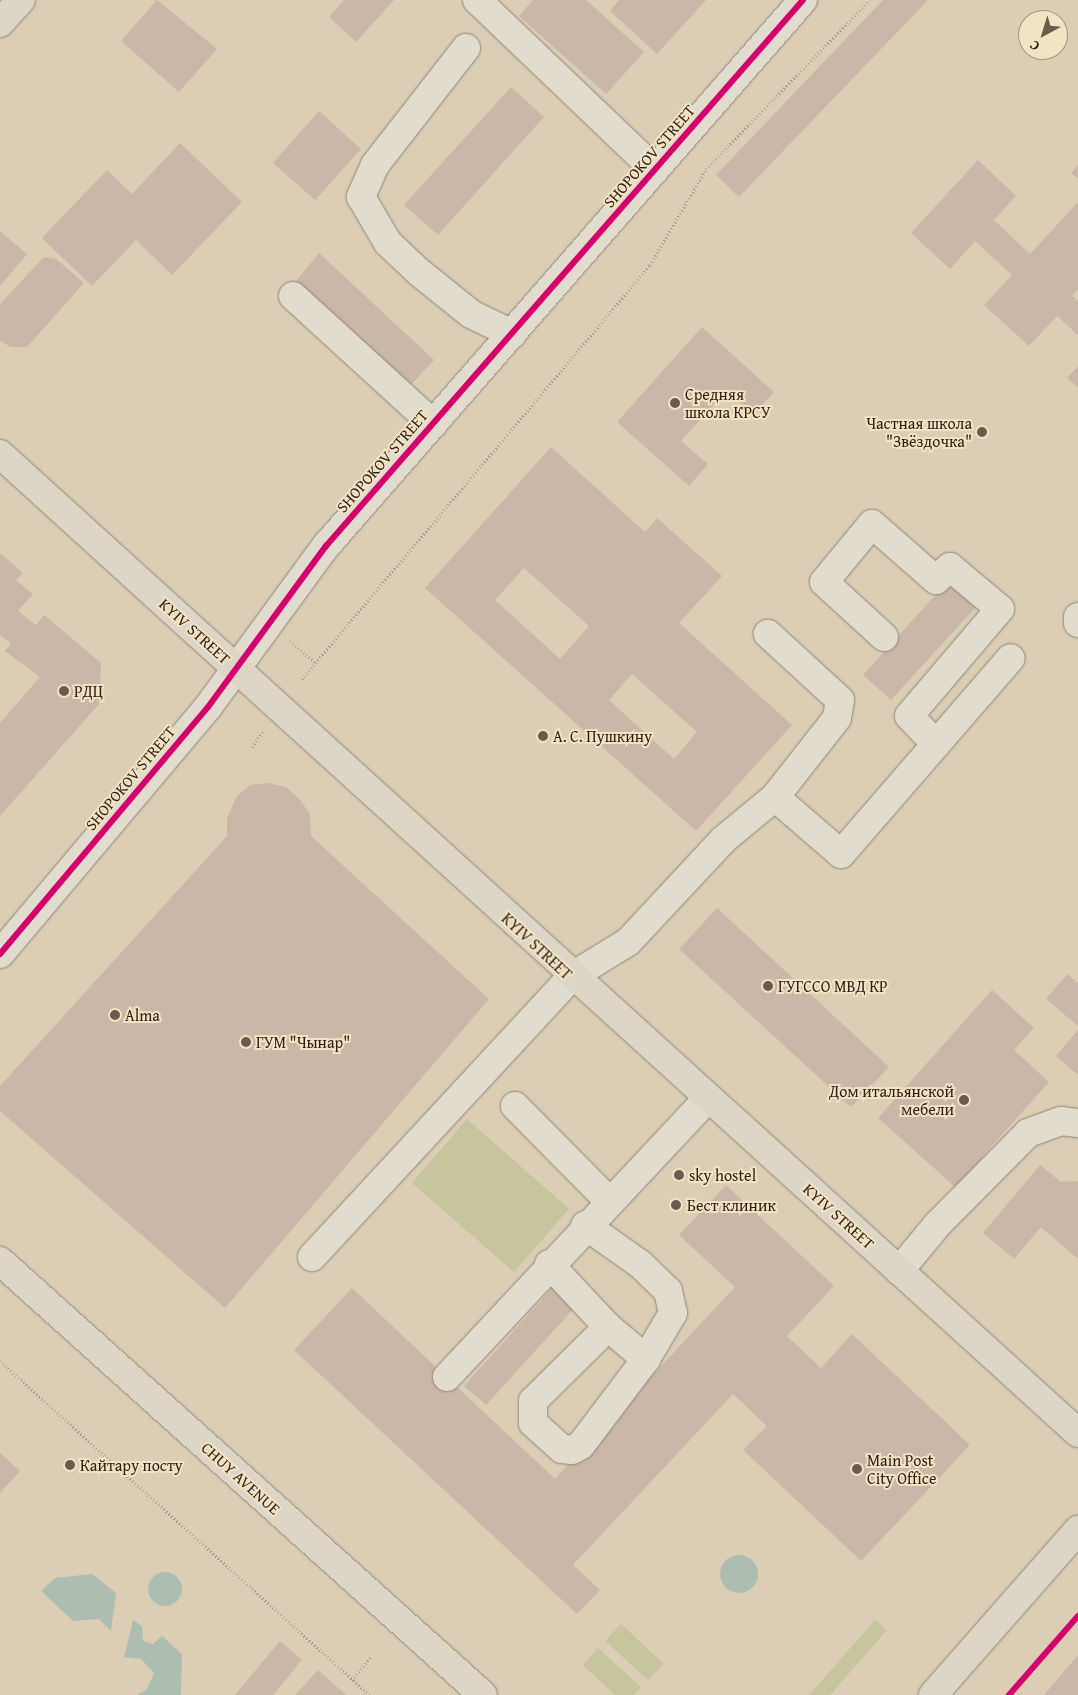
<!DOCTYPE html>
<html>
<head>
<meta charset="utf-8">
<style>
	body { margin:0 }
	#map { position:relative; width:1078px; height:1695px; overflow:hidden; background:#dbceb5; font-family:"Gentium Book Plus",serif }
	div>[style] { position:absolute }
	.green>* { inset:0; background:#c6c59d }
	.water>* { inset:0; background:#adbeb0 }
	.round { border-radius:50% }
	.building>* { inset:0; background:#cab7a7 }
	.path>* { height:3px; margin-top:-1.5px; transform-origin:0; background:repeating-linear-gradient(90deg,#a29b90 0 1px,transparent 0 3.5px) }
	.roads { filter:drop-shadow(0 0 1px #8f8677) drop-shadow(0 0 1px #8f8677) }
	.minor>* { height:28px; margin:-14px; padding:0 14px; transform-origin:14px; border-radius:14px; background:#e2dcce }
	.major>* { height:28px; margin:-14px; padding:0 14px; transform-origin:14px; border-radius:14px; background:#ddd6c7 }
	.cycleway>* { height:6px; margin:-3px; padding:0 3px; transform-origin:3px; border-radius:3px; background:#d6006c }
	.dots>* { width:14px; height:14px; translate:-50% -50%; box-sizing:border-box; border:2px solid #f2e3c4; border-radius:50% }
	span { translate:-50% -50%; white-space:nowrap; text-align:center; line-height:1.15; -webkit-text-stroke:4px #f2e3c4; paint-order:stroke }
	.street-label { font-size:16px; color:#2e1d15 }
	.poi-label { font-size:16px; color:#2e1d15 }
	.left { translate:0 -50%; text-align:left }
	.right { translate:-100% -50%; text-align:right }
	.north { position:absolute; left:1018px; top:10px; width:50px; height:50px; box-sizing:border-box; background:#f2e3c4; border:1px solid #a4947e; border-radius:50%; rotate:219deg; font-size:14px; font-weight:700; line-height:20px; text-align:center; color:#2e1d15 }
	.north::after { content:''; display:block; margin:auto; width:18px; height:22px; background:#6b5b4d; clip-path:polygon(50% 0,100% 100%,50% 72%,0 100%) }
</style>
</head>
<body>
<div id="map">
	<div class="green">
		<div style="clip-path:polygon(467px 1119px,569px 1209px,514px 1272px,412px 1183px)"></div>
		<div style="clip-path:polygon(875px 1620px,887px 1630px,830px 1695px,809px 1695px)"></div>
		<div style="clip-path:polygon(621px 1624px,664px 1664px,648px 1680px,605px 1641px)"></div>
		<div style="clip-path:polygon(598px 1648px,641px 1687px,634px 1695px,615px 1695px,583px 1665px)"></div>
	</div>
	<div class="water">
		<div class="round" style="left:720px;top:1555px;width:38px;height:38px"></div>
		<div class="round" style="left:148px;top:1572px;width:34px;height:34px"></div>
		<div style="clip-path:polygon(92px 1574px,116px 1593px,111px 1631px,99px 1619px,73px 1621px,41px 1591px,55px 1578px)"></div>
		<div style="clip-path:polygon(133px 1620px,142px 1626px,143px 1641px,153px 1644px,162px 1636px,182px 1654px,181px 1695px,137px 1695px,147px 1689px,154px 1673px,141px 1659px,124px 1657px)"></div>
	</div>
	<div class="building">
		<div style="clip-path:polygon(157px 0,217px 49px,179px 92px,121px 41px)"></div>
		<div style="clip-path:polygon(344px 0,394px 0,356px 42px,329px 17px)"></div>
		<div style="clip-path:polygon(533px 0,586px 0,644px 52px,606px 94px,519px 16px)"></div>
		<div style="clip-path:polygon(619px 0,706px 0,657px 54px,610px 11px)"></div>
		<div style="clip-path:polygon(883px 0,928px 0,739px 197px,716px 175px)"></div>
		<div style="clip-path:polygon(511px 87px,544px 117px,438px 235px,404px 205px)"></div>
		<div style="clip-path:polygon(319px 111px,361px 149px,315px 200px,273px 163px)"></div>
		<div style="clip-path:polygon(180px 143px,242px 202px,172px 275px,136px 240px,92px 286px,42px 238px,107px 170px,132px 194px)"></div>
		<div style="clip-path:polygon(978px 160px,1016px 196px,994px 220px,1030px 254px,1078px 202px,1078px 289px,1072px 296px,1078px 301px,1078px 335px,1057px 316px,1029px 346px,984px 305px,1012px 275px,975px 241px,950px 269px,911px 233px)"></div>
		<div style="clip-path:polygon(1078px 165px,1078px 179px,1071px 173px)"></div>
		<div style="clip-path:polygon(0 231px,27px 254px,0 286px)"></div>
		<div style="clip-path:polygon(319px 253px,434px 360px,405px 391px,293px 285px)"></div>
		<div style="clip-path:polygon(44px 257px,56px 259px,84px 283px,27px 347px,11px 347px,0 341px,0 304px)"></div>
		<div style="clip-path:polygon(702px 327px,774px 392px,754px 414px,726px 391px,681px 441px,708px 464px,689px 486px,617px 422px)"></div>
		<div style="clip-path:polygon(1078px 366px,1078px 388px,1067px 378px)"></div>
		<div style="clip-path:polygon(evenodd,551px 447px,645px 532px,657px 518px,722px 576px,679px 623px,792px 725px,696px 831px,425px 588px,551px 447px,524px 568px,589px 626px,560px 659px,495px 600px,524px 568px,551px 447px,632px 674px,697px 732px,674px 759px,609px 700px,632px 674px)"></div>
		<div style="clip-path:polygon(0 553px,23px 573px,16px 580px,33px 594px,18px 611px,36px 625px,44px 615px,101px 663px,99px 704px,0 816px,0 723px,40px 677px,5px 651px,11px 644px,0 635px)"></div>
		<div style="clip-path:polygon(948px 581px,976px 607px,891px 700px,863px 675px)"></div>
		<div style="clip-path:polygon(268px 783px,286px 787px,300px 800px,310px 814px,311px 836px,489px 999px,225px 1308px,0 1111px,0 1086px,227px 836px,227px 818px,237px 796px,250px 785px)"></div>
		<div style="clip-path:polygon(717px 908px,889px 1067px,851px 1107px,679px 949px)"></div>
		<div style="clip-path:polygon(1067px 974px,1078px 983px,1078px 1026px,1046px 999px)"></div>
		<div style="clip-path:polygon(992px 990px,1034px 1028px,1014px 1050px,1049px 1082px,982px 1157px,990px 1163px,963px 1194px,878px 1118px)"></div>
		<div style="clip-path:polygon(1078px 1030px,1078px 1075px,1056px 1056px)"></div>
		<div style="clip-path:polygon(1040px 1165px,1061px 1182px,1078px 1181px,1078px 1259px,1041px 1227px,1014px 1259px,983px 1233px)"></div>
		<div style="clip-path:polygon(726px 1185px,834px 1286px,787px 1336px,821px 1368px,852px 1334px,970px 1445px,861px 1561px,743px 1450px,767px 1426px,733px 1394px,573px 1565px,600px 1590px,577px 1614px,294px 1350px,352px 1288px,555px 1479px,735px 1287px,679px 1235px)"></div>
		<div style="clip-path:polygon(566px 1273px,588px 1293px,486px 1405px,464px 1386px)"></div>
		<div style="clip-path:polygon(0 1453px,20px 1471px,0 1493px)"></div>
		<div style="clip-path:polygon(280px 1641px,302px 1660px,273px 1695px,235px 1695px)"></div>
		<div style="clip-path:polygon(1078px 1655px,1078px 1695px,1044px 1695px)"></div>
		<div style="clip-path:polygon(318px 1670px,346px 1695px,295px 1695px)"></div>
	</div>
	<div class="path">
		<div style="left:290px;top:641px;width:32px;rotate:41deg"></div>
		<div style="left:302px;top:679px;width:541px;rotate:-49.95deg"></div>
		<div style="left:650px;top:265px;width:111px;rotate:-59.7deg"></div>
		<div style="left:706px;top:169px;width:235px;rotate:-45.9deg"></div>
		<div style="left:252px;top:747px;width:21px;rotate:-55deg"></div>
		<div style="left:0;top:1361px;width:498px;rotate:42.1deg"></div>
		<div style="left:352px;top:1680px;width:31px;rotate:-50deg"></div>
	</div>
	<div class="roads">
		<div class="minor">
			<div style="left:477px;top:0;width:246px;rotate:43.7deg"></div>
			<div style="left:466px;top:48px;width:148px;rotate:127.9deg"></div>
			<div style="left:375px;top:165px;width:35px;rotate:114deg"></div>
			<div style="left:361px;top:197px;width:53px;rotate:59.6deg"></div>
			<div style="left:388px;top:243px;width:44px;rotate:43.2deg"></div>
			<div style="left:420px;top:273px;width:65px;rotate:38.8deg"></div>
			<div style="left:471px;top:314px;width:46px;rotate:26deg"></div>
			<div style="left:293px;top:296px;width:190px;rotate:42.4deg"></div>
			<div style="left:1078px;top:617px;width:6px;rotate:90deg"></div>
			<div style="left:884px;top:637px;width:81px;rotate:-137.5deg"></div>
			<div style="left:824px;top:582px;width:75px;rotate:-50.4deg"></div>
			<div style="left:872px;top:524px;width:85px;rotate:41.2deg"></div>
			<div style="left:936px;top:580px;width:19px;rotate:-43deg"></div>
			<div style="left:950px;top:567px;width:65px;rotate:40deg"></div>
			<div style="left:1000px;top:609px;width:140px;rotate:130.4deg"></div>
			<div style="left:909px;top:716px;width:39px;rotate:46deg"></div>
			<div style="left:775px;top:797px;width:87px;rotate:40.8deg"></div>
			<div style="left:841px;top:854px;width:259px;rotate:-49.1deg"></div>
			<div style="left:0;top:954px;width:323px;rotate:-49.9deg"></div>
			<div style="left:208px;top:707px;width:200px;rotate:-53.8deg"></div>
			<div style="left:326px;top:546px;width:725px;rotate:-48.86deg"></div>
			<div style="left:515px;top:1106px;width:132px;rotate:45.3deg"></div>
			<div style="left:312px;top:1257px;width:381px;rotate:-47.2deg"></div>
			<div style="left:571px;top:977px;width:67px;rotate:-31.6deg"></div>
			<div style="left:628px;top:942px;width:139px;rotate:-47deg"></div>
			<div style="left:723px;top:840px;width:67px;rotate:-39.6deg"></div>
			<div style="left:775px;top:797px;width:100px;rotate:-51.9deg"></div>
			<div style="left:837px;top:718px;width:18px;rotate:-81deg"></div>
			<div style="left:840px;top:700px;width:98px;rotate:-137.5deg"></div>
			<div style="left:549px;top:1264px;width:86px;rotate:46.9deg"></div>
			<div style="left:608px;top:1327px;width:105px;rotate:135.4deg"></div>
			<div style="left:533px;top:1401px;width:22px;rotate:90deg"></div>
			<div style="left:533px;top:1423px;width:39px;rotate:42deg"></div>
			<div style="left:562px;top:1449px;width:10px;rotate:6deg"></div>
			<div style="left:572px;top:1450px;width:10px;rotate:-29deg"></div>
			<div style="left:581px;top:1445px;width:108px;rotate:-52.9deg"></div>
			<div style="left:646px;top:1359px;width:53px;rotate:-59.6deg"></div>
			<div style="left:673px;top:1313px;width:23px;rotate:-103deg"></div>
			<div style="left:668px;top:1291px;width:39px;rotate:-136deg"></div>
			<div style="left:640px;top:1264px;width:67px;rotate:-144.7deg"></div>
			<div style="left:899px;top:1271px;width:60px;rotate:-50.4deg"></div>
			<div style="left:937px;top:1225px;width:129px;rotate:-45.3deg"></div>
			<div style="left:1028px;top:1133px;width:35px;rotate:-20deg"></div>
			<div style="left:1061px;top:1121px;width:17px;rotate:7deg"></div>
			<div style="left:608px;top:1327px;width:50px;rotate:40.1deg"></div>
			<div style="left:447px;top:1377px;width:382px;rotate:-46.9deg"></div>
		</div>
		<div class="major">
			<div style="left:0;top:23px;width:31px;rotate:-48deg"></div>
			<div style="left:0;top:454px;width:1456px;rotate:42.24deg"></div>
			<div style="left:0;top:1261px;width:649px;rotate:41.94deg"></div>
			<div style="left:933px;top:1695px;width:220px;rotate:-48.7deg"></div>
		</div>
	</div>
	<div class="cycleway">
		<div style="left:0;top:954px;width:323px;rotate:-49.9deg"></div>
		<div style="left:208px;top:707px;width:200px;rotate:-53.8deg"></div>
		<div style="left:326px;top:546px;width:725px;rotate:-48.86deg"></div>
		<div style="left:1009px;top:1695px;width:105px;rotate:-48.9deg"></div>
	</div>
	<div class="dots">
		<div style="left:675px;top:403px;background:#6b5b4d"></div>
		<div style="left:982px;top:432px;background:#6b5b4d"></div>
		<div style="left:64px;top:691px;background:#6b5b4d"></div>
		<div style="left:543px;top:736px;background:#6b5b4d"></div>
		<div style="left:768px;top:986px;background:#6b5b4d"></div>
		<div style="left:115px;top:1015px;background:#6b5b4d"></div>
		<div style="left:246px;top:1042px;background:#6b5b4d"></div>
		<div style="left:964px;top:1100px;background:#6b5b4d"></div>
		<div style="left:679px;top:1175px;background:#6b5b4d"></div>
		<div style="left:676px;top:1205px;background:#6b5b4d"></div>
		<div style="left:70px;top:1465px;background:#6b5b4d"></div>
		<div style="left:857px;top:1469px;background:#6b5b4d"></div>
	</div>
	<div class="street-label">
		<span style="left:649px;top:156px;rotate:-49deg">SHOPOKOV STREET</span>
		<span style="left:382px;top:461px;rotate:-49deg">SHOPOKOV STREET</span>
		<span style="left:195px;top:631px;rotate:42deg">KYIV STREET</span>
		<span style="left:130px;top:778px;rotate:-50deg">SHOPOKOV STREET</span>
		<span style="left:537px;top:946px;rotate:43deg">KYIV STREET</span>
		<span style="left:839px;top:1216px;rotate:42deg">KYIV STREET</span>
		<span style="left:241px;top:1478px;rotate:42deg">CHUY AVENUE</span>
	</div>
	<div class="poi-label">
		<span class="left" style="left:685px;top:403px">Средняя<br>школа КРСУ</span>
		<span class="right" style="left:972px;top:432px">Частная школа<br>"Звёздочка"</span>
		<span class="left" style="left:74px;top:691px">РДЦ</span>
		<span class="left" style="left:553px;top:736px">А. С. Пушкину</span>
		<span class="left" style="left:778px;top:986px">ГУГССО МВД КР</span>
		<span class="left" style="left:125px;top:1015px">Alma</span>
		<span class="left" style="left:256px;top:1042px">ГУМ "Чынар"</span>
		<span class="right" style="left:954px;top:1100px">Дом итальянской<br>мебели</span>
		<span class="left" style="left:689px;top:1175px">sky hostel</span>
		<span class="left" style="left:687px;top:1205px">Бест клиник</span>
		<span class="left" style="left:867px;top:1469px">Main Post<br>City Office</span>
		<span class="left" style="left:80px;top:1465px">Кайтару посту</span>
	</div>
	<div class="north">С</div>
</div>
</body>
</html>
